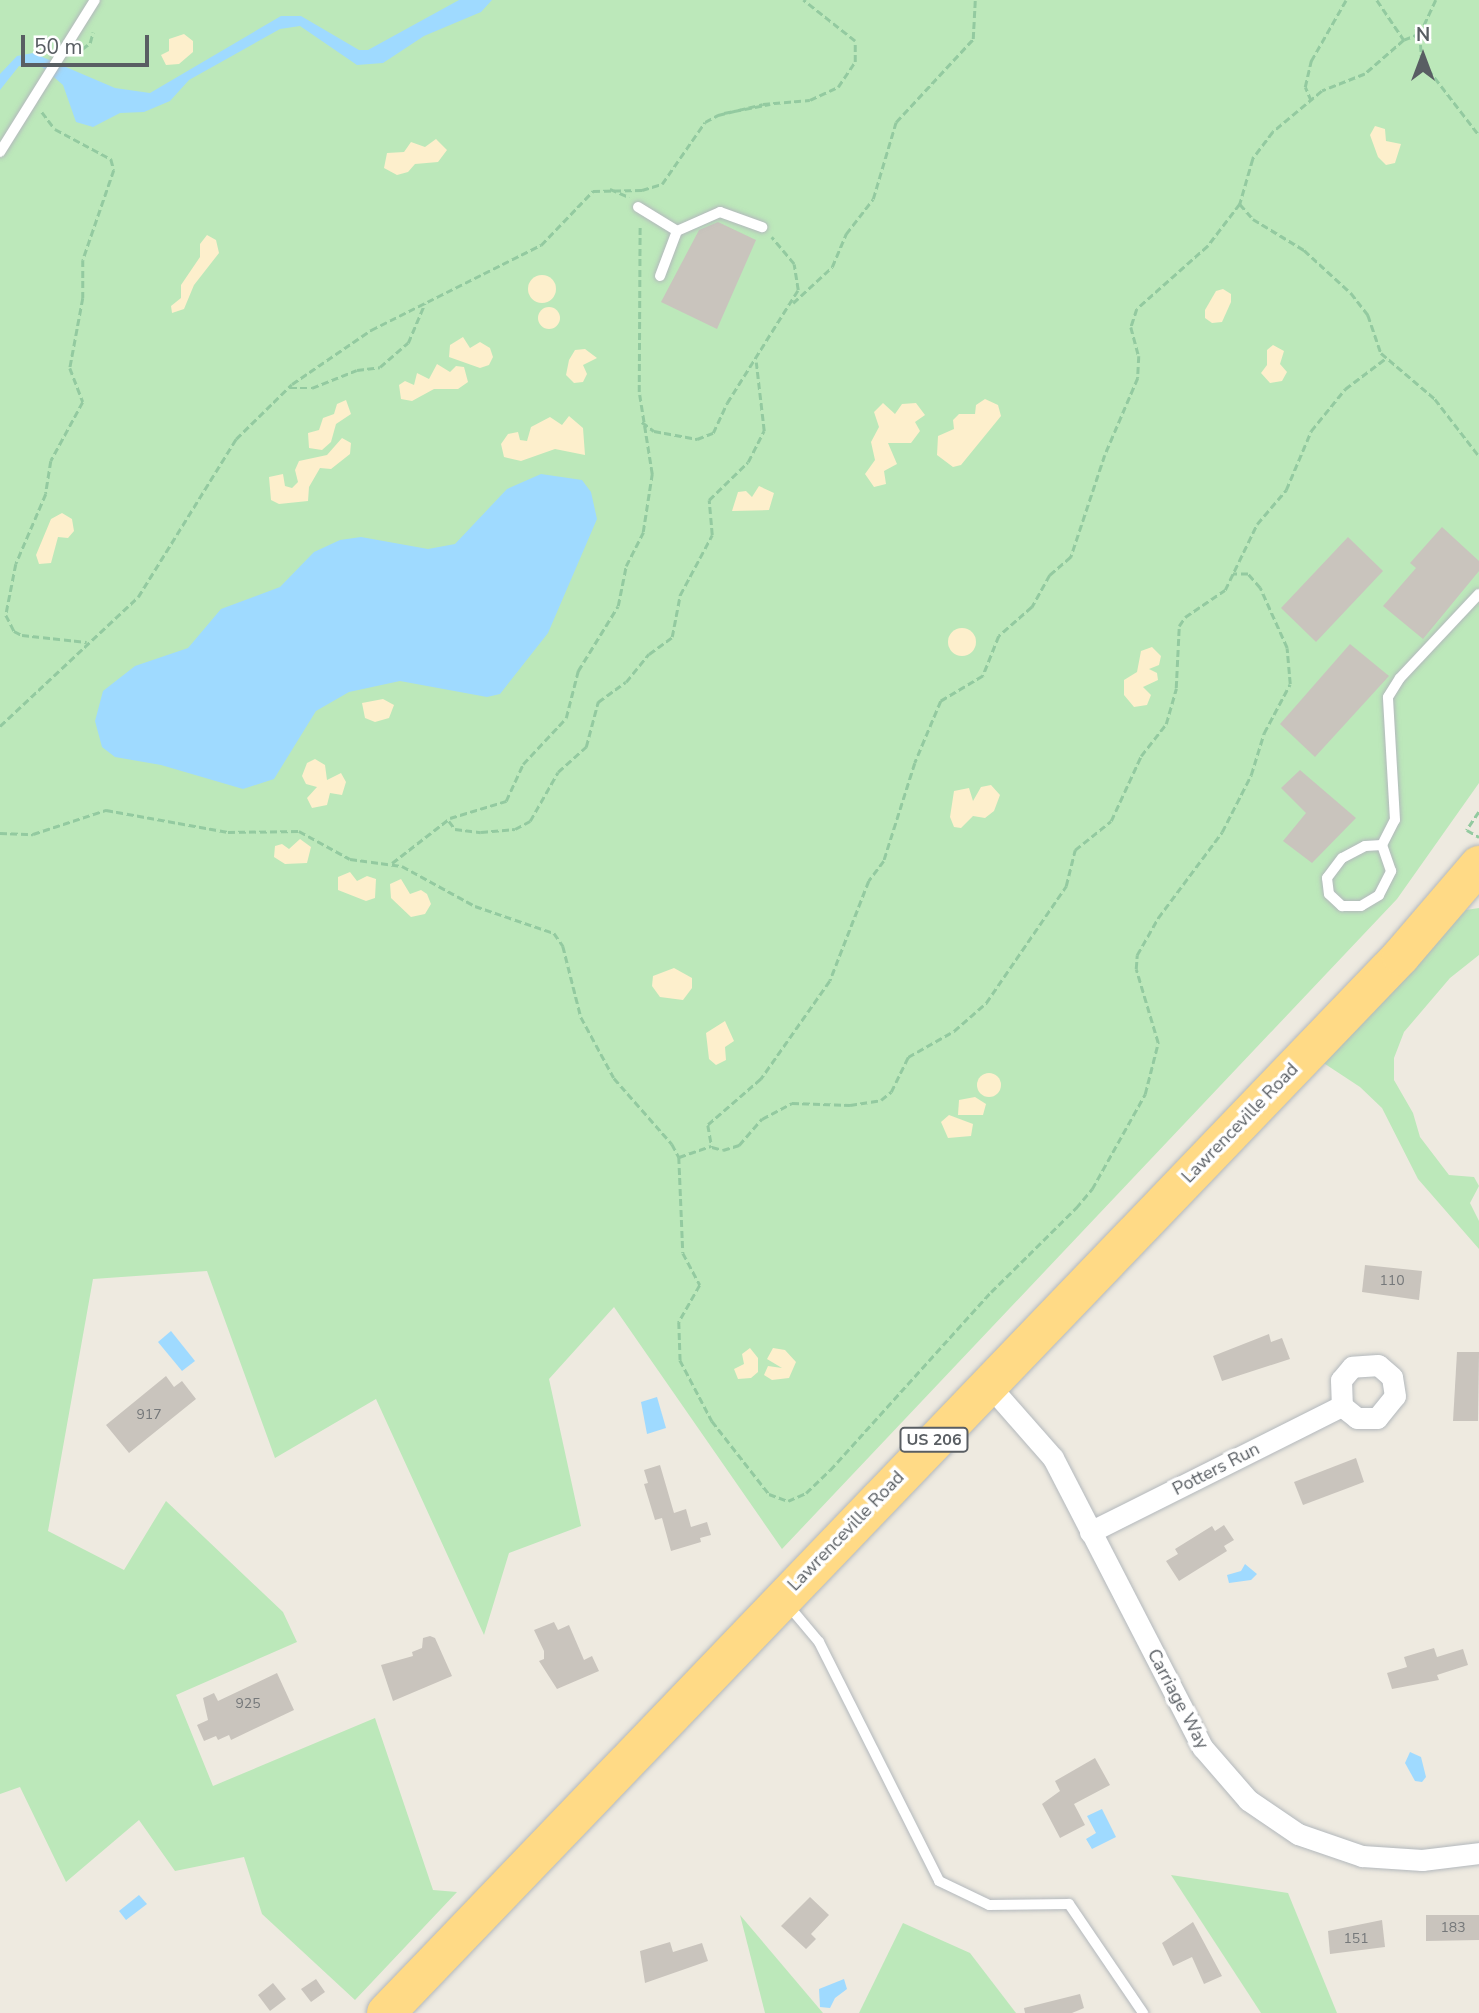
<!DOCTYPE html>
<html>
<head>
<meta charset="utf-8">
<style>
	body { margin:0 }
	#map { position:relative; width:1479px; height:2013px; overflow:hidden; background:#eeeae0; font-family:"Nunito Sans",sans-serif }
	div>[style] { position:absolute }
	.green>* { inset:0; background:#bce8ba }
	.sand>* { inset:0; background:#fdefcc }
	.round { border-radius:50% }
	.water>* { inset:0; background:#9fdaff }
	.building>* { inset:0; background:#c9c4bd }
	.path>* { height:2.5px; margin-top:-1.25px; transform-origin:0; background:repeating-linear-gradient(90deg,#93caa0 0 7px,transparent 0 10.5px) }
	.roads { filter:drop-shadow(0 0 2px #b3b8bc) drop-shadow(0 0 2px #b3b8bc) }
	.lane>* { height:10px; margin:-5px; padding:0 5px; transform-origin:5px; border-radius:5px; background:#fff }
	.street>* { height:21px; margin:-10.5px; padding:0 10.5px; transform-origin:10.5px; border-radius:10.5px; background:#fff }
	.highway>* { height:38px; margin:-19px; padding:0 19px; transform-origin:19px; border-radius:19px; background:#ffda86 }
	span { translate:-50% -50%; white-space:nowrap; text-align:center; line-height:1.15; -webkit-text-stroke:7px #fff; paint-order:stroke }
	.number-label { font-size:14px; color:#75787a }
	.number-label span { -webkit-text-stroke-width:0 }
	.shield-label span { padding:2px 5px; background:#fff; border:2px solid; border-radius:5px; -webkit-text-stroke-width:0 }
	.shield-label { font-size:16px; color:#595e63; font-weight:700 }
	.street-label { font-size:18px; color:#595e63 }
	.north { position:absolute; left:1388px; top:21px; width:70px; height:70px; -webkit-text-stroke:5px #fff; paint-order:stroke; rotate:0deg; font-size:19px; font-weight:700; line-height:28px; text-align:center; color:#595e63 }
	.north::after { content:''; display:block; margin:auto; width:24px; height:32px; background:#595e63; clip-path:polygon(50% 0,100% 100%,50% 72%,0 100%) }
	.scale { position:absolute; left:21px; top:35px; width:128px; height:32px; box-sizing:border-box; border:4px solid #595e63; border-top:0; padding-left:9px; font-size:21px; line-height:24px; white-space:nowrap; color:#595e63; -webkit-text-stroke:5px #fff; paint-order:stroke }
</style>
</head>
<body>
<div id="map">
	<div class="green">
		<div style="clip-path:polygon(0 0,1479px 0,1479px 783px,1397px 899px,782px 1549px,614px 1307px,549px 1379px,581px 1526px,509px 1553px,484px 1635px,376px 1399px,275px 1458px,207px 1271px,93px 1279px,48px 1531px,124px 1570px,166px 1501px,283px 1612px,297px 1642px,176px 1695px,213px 1786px,375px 1718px,433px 1890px,457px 1892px,355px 2000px,262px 1914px,244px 1857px,175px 1871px,139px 1820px,66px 1882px,20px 1787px,0 1794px)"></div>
		<div style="clip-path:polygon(1479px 908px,1479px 955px,1450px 978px,1404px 1032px,1394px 1058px,1394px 1080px,1413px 1113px,1420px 1137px,1449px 1175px,1474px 1177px,1479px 1186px,1470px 1203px,1479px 1221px,1479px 1249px,1418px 1179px,1382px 1108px,1360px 1087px,1319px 1060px,1466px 910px)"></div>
		<div style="clip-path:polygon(1171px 1875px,1288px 1893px,1337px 2013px,1261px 2013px)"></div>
		<div style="clip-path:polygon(740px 1915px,823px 2013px,765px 2013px)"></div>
		<div style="clip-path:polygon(903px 1923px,970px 1953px,1016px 2013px,859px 2013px)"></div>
	</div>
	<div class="sand">
		<div style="clip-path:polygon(184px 34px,193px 41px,193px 52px,179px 64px,166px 65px,161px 55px,169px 51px,169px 39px)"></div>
		<div style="clip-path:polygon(1375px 126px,1385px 129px,1386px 141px,1401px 144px,1395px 163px,1386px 165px,1378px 157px,1370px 135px)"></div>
		<div style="clip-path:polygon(436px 139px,447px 150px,438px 162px,415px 164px,408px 172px,397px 175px,384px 168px,387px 153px,404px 152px,411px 142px,425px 147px)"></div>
		<div style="clip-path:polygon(207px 235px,216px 240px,219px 253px,194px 285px,184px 309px,172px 313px,171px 306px,181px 298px,181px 285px,200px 257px,200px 244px)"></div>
		<div class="round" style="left:528px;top:275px;width:28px;height:28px"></div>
		<div style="clip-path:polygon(1223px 289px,1231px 294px,1231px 302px,1222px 322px,1212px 323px,1205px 318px,1205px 310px,1216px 291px)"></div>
		<div class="round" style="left:538px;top:307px;width:22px;height:22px"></div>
		<div style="clip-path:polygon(463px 337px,470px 348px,480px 342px,490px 348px,493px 357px,489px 365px,480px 368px,449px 357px,450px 345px)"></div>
		<div style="clip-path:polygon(1273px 345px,1284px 351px,1280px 364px,1287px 372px,1282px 381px,1270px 383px,1261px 373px,1267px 365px,1267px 350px)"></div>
		<div style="clip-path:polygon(585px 349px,597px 358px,583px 365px,587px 374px,583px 382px,574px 383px,566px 375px,569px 360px,575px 350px)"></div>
		<div style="clip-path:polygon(437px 364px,450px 372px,456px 366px,464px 367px,468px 382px,458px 389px,434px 389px,412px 401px,401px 399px,399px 385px,405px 381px,414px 385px,417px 373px,429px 379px)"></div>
		<div style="clip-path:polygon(985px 399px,998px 405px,1001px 416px,961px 465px,953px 467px,937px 455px,938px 436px,954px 429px,953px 420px,959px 414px,975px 414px,976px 405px)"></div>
		<div style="clip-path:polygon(346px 400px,351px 414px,336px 424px,331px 442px,322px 450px,309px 448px,308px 433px,319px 430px,323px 418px,334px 414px,337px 404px)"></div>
		<div style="clip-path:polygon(883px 403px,895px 414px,902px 404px,916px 403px,925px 415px,915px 422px,920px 431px,911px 443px,888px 443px,897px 464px,884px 471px,886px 484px,874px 487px,865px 474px,875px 460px,871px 442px,879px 427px,874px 412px)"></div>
		<div style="clip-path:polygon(569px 416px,583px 428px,585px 455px,555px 449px,521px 461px,504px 457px,501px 444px,508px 434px,518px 432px,520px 440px,527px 441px,531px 427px,550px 417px,562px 425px)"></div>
		<div style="clip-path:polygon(342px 438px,351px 443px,350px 454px,331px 469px,320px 468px,309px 487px,308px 501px,279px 504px,271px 500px,269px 477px,283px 474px,285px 486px,292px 488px,298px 482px,295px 470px,299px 461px,327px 455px)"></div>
		<div style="clip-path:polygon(759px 486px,774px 493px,769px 510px,732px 511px,738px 492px,746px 491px,752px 497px)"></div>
		<div style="clip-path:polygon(62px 513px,72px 519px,74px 531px,68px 538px,58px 537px,51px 563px,39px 564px,36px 555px,51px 519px)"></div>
		<div class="round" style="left:948px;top:628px;width:28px;height:28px"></div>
		<div style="clip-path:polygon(1152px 647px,1161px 656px,1159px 665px,1149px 669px,1157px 673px,1158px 680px,1143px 687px,1151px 695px,1147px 705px,1134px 707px,1124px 695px,1124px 680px,1137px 672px,1141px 651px)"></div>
		<div style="clip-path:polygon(383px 699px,394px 705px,389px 718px,375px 722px,365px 718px,362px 703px)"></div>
		<div style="clip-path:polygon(315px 759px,325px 765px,327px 780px,341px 773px,346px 782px,342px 795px,330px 793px,327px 805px,312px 808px,307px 798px,317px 787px,306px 784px,302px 776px,307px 763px)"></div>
		<div style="clip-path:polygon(991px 785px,1000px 795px,994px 811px,985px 818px,973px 816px,961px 828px,954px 827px,950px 817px,954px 791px,969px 788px,973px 801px,981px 787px)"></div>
		<div style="clip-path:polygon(300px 839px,311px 847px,307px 863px,285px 864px,274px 857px,275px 846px,282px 844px,289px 849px)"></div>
		<div style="clip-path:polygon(350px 872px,357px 881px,367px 876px,376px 879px,375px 898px,366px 901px,338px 890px,338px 877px)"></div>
		<div style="clip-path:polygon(401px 879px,410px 894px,421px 890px,427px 894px,431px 904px,425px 914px,411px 917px,391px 898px,390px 884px)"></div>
		<div style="clip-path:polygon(674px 968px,692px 978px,692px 988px,683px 1000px,660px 997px,652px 986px,653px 976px)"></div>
		<div style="clip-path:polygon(725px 1021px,734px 1041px,725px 1047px,726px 1060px,716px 1065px,709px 1059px,706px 1033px)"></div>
		<div class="round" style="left:977px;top:1073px;width:24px;height:24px"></div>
		<div style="clip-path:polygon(975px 1097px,986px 1104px,983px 1115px,958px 1115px,959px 1100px)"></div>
		<div style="clip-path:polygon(949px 1115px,973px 1124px,971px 1136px,948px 1138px,941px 1122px)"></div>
		<div style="clip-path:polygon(750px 1348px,758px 1358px,758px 1372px,751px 1378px,738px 1379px,734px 1369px,744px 1364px,742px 1354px)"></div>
		<div style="clip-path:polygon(773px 1348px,785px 1350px,796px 1362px,789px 1378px,772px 1380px,764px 1375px,768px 1366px,782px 1368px,767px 1359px)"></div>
	</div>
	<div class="water">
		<div style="clip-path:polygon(459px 0,492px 0,481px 12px,424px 36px,383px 63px,357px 65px,300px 26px,280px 29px,189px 80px,170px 101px,144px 112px,120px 113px,93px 127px,76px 122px,63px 85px,40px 65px,19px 66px,0 90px,0 74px,17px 56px,33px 53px,115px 88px,150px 93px,281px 16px,301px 16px,359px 50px,368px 50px)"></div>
		<div style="clip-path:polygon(541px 474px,582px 480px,591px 492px,597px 519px,548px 633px,500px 694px,487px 697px,400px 681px,349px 692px,316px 711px,274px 779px,243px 789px,161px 765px,115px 757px,102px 747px,95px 721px,103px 691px,135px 666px,188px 648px,221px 609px,280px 587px,314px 552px,340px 540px,361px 537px,428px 549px,455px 544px,507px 489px)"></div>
		<div style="clip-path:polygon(171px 1331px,195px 1361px,182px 1371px,158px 1342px)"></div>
		<div style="clip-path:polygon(657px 1397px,666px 1428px,647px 1434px,641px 1402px)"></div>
		<div style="clip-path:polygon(1245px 1564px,1257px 1574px,1251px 1580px,1229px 1583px,1227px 1575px,1241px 1571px)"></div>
		<div style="clip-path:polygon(1410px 1752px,1421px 1757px,1426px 1777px,1422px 1782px,1415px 1781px,1405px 1763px)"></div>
		<div style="clip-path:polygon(1102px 1809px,1116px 1837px,1092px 1849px,1086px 1839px,1096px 1833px,1087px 1816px)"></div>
		<div style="clip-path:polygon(139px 1895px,147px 1904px,126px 1920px,119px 1911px)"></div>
		<div style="clip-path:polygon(844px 1979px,847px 1989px,835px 1998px,830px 2008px,820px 2007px,819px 1989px)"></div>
	</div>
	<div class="building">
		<div style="clip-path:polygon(718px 222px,756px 240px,717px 329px,661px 302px,699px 230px)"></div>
		<div style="clip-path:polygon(1442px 527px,1479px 561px,1479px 571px,1423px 639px,1383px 606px,1416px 568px,1410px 563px)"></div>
		<div style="clip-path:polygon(1348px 537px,1383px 571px,1316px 642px,1281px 608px)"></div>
		<div style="clip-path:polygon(1350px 644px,1389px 676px,1315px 757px,1280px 724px)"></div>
		<div style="clip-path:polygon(1300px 770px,1356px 818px,1312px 863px,1283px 841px,1306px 813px,1281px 788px)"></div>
		<div style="clip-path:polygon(1365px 1265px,1422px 1271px,1419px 1300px,1362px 1292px)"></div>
		<div style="clip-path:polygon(1269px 1334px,1271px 1342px,1282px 1338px,1290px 1359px,1222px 1381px,1213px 1356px)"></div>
		<div style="clip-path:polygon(1457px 1352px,1479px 1352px,1478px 1421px,1453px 1421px)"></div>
		<div style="clip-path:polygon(166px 1376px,174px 1387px,182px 1381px,196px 1399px,129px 1453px,106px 1425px)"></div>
		<div style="clip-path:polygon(1356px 1458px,1364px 1482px,1303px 1505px,1294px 1482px)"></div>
		<div style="clip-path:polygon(660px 1465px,674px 1513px,686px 1509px,691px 1527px,707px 1522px,711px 1535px,700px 1538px,701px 1542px,671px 1551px,662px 1518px,655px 1520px,644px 1484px,648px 1483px,644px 1470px)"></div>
		<div style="clip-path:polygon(1224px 1525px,1234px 1540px,1224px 1546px,1227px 1551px,1179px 1581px,1166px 1561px,1178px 1554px,1175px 1549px,1212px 1526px,1215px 1531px)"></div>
		<div style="clip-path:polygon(554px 1622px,558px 1630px,569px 1625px,584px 1660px,592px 1656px,599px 1671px,557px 1689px,539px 1661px,544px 1659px,544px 1651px,534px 1630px)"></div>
		<div style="clip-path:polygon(430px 1636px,435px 1638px,452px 1676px,393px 1701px,381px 1665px,413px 1656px,412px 1652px,422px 1648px,423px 1638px)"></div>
		<div style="clip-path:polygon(1434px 1648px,1437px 1657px,1463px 1649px,1468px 1665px,1437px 1675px,1439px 1680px,1392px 1689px,1387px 1673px,1407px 1667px,1404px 1657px)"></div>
		<div style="clip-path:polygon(277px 1673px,294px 1710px,231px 1740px,229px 1735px,218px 1740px,216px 1736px,204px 1741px,197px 1725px,208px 1720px,203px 1698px,214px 1693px,218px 1701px)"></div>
		<div style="clip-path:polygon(1095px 1758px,1110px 1785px,1074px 1804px,1085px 1825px,1060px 1838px,1042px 1804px,1060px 1791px,1055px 1781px)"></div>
		<div style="clip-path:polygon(810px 1897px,829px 1915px,811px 1934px,816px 1939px,806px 1949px,781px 1926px)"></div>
		<div style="clip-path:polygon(1426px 1915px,1479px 1915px,1479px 1940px,1426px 1941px)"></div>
		<div style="clip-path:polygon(1382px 1920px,1385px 1947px,1330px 1954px,1328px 1931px)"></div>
		<div style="clip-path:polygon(1193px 1922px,1222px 1976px,1204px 1984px,1192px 1957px,1173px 1966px,1162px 1943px)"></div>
		<div style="clip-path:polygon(670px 1942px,673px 1952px,702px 1943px,708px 1961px,645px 1983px,640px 1951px)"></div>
		<div style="clip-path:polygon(316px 1979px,325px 1992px,311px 2002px,301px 1989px)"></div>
		<div style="clip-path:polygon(273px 1983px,286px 1999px,270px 2011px,258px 1995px)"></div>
		<div style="clip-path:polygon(1080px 1994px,1084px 2008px,1072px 2013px,1025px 2013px,1024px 2008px)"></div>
	</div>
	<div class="path">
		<div style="left:1377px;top:0;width:48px;rotate:56deg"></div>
		<div style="left:1436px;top:0;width:38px;rotate:115deg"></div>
		<div style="left:1420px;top:34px;width:27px;rotate:86deg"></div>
		<div style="left:1422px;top:61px;width:93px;rotate:52.4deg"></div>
		<div style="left:1420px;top:34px;width:17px;rotate:159deg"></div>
		<div style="left:1404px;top:40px;width:52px;rotate:138.9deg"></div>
		<div style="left:1365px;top:74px;width:46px;rotate:158.4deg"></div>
		<div style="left:1322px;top:91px;width:64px;rotate:140.1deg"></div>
		<div style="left:1273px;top:132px;width:34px;rotate:127deg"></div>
		<div style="left:1253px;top:159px;width:47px;rotate:106.1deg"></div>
		<div style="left:1240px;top:204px;width:20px;rotate:49deg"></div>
		<div style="left:1253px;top:219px;width:60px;rotate:31.3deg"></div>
		<div style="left:1304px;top:250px;width:64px;rotate:42.5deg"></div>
		<div style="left:1351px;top:293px;width:28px;rotate:52deg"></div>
		<div style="left:1368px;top:315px;width:40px;rotate:71.1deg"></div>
		<div style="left:1381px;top:353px;width:71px;rotate:40.4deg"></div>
		<div style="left:1435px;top:399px;width:72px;rotate:52.3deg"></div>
		<div style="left:82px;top:49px;width:10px;rotate:-37deg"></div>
		<div style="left:90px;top:43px;width:11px;rotate:-75deg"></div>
		<div style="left:1311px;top:101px;width:15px;rotate:-113deg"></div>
		<div style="left:1305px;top:87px;width:27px;rotate:-77deg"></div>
		<div style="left:1311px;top:61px;width:70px;rotate:-60.2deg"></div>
		<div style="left:42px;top:112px;width:21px;rotate:53deg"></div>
		<div style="left:55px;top:129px;width:64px;rotate:28.2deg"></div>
		<div style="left:111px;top:159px;width:11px;rotate:75deg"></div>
		<div style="left:114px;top:170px;width:95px;rotate:109deg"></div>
		<div style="left:83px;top:260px;width:38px;rotate:90deg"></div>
		<div style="left:83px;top:298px;width:71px;rotate:100.5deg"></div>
		<div style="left:70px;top:368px;width:36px;rotate:69deg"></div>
		<div style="left:83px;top:402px;width:67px;rotate:118.5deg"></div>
		<div style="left:51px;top:461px;width:33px;rotate:99deg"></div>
		<div style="left:46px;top:494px;width:76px;rotate:113.2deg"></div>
		<div style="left:16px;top:564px;width:52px;rotate:101.1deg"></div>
		<div style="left:6px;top:615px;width:18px;rotate:63deg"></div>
		<div style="left:14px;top:631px;width:9px;rotate:27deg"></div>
		<div style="left:22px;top:635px;width:65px;rotate:6.1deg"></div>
		<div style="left:724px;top:113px;width:47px;rotate:-11.1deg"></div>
		<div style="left:610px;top:189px;width:21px;rotate:23deg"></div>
		<div style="left:1240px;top:204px;width:53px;rotate:127.3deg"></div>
		<div style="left:1208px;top:246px;width:95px;rotate:138.4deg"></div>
		<div style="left:1137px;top:309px;width:19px;rotate:108deg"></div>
		<div style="left:1131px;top:327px;width:30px;rotate:75deg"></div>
		<div style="left:1139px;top:356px;width:22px;rotate:93deg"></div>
		<div style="left:1138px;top:378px;width:84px;rotate:113.2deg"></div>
		<div style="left:1105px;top:455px;width:108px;rotate:108.4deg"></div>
		<div style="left:1071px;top:557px;width:28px;rotate:139deg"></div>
		<div style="left:1050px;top:575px;width:37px;rotate:119deg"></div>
		<div style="left:1032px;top:607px;width:44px;rotate:138.7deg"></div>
		<div style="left:999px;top:636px;width:43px;rotate:111.8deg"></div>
		<div style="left:983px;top:676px;width:49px;rotate:149.2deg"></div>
		<div style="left:941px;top:701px;width:67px;rotate:112.8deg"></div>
		<div style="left:915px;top:763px;width:103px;rotate:107.6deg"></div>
		<div style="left:884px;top:861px;width:25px;rotate:127deg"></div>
		<div style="left:869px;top:881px;width:107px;rotate:111.3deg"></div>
		<div style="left:830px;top:981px;width:120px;rotate:125.1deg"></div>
		<div style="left:761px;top:1079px;width:70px;rotate:139deg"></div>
		<div style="left:708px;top:1125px;width:22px;rotate:80deg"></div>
		<div style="left:712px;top:1147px;width:11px;rotate:15deg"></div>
		<div style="left:723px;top:1150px;width:17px;rotate:-17deg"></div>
		<div style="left:739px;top:1145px;width:35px;rotate:-49deg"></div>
		<div style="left:762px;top:1119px;width:34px;rotate:-28deg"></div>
		<div style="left:792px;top:1103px;width:58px;rotate:2deg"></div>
		<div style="left:850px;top:1105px;width:31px;rotate:-9deg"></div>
		<div style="left:881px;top:1100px;width:13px;rotate:-39deg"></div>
		<div style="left:891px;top:1092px;width:39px;rotate:-64deg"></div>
		<div style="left:908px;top:1057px;width:53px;rotate:-29.5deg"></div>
		<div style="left:954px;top:1031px;width:43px;rotate:-41.2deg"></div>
		<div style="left:986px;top:1003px;width:142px;rotate:-55.6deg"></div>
		<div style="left:1066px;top:886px;width:37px;rotate:-76deg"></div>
		<div style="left:1075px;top:850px;width:46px;rotate:-38.9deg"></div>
		<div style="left:1111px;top:821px;width:72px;rotate:-65.2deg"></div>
		<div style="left:1141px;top:756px;width:41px;rotate:-52deg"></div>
		<div style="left:1166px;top:724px;width:37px;rotate:-74deg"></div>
		<div style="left:1176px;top:688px;width:62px;rotate:-87.2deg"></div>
		<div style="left:1179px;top:626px;width:11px;rotate:-56deg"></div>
		<div style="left:1185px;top:617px;width:48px;rotate:-34deg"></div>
		<div style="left:1225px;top:590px;width:73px;rotate:-64.1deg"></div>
		<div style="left:1257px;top:524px;width:45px;rotate:-49.5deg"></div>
		<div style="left:1286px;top:490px;width:64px;rotate:-67deg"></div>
		<div style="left:1311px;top:431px;width:54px;rotate:-51deg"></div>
		<div style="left:1345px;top:389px;width:51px;rotate:-37.1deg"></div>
		<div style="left:793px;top:303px;width:53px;rotate:-42.7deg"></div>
		<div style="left:832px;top:267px;width:36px;rotate:-67deg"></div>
		<div style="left:846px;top:234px;width:44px;rotate:-52.4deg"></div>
		<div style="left:873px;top:199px;width:80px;rotate:-73.4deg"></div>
		<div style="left:896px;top:122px;width:113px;rotate:-47.1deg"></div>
		<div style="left:973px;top:39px;width:39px;rotate:-87deg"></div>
		<div style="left:290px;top:388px;width:22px"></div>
		<div style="left:312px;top:388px;width:48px;rotate:-21.8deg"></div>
		<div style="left:357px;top:370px;width:23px;rotate:-7deg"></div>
		<div style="left:380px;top:367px;width:37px;rotate:-41deg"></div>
		<div style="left:408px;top:343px;width:43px;rotate:-67deg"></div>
		<div style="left:642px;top:422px;width:15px;rotate:37deg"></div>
		<div style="left:654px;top:431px;width:44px;rotate:10.5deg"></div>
		<div style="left:697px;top:439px;width:17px;rotate:-21deg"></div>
		<div style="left:713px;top:433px;width:33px;rotate:-65deg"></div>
		<div style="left:727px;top:403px;width:133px;rotate:-57.9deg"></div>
		<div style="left:798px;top:290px;width:26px;rotate:-99deg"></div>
		<div style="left:794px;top:264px;width:35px;rotate:-130deg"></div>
		<div style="left:0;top:726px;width:189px;rotate:-43.1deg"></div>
		<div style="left:138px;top:597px;width:186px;rotate:-58.2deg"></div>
		<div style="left:236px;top:439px;width:78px;rotate:-44.5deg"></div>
		<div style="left:292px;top:384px;width:96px;rotate:-34.4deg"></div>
		<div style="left:371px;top:330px;width:190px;rotate:-26.6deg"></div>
		<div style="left:541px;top:245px;width:75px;rotate:-46.1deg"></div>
		<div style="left:593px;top:191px;width:49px;rotate:-1.2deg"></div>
		<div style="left:642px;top:190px;width:21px;rotate:-17deg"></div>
		<div style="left:662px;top:184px;width:75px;rotate:-55.3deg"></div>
		<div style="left:705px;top:122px;width:15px;rotate:-28deg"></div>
		<div style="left:718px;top:115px;width:46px;rotate:-13.7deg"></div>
		<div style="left:763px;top:104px;width:47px;rotate:-4.9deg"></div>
		<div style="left:810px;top:100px;width:31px;rotate:-25deg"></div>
		<div style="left:838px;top:87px;width:30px;rotate:-56deg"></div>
		<div style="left:855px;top:62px;width:21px;rotate:-90deg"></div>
		<div style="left:855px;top:41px;width:66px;rotate:-141.7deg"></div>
		<div style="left:1479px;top:812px;width:22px;rotate:124deg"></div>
		<div style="left:1467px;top:830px;width:14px;rotate:30deg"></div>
		<div style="left:449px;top:821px;width:10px;rotate:53deg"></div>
		<div style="left:455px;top:829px;width:26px;rotate:7deg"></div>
		<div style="left:481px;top:832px;width:34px;rotate:-5deg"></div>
		<div style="left:515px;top:829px;width:17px;rotate:-28deg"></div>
		<div style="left:530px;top:821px;width:56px;rotate:-60.3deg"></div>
		<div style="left:558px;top:772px;width:38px;rotate:-42deg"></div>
		<div style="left:586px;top:747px;width:47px;rotate:-75.1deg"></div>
		<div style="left:598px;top:702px;width:34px;rotate:-36deg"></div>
		<div style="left:626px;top:682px;width:36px;rotate:-51deg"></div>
		<div style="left:649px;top:654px;width:29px;rotate:-36deg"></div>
		<div style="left:672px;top:637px;width:43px;rotate:-79.2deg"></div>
		<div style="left:680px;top:595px;width:68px;rotate:-61.9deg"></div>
		<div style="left:712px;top:535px;width:35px;rotate:-95deg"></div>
		<div style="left:709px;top:500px;width:54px;rotate:-44.3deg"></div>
		<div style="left:748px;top:462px;width:35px;rotate:-63deg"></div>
		<div style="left:764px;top:431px;width:69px;rotate:-96.6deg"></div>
		<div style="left:0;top:833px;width:33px;rotate:2deg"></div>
		<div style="left:33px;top:834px;width:77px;rotate:-18.2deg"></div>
		<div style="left:106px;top:810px;width:124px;rotate:10.2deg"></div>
		<div style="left:228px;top:832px;width:71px;rotate:-0.8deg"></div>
		<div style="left:299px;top:831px;width:58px;rotate:28.8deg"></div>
		<div style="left:350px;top:859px;width:52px;rotate:7.7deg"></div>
		<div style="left:402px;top:866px;width:83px;rotate:28.7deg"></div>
		<div style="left:475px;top:906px;width:83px;rotate:18.9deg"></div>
		<div style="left:554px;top:933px;width:16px;rotate:55deg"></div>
		<div style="left:563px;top:946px;width:73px;rotate:75.8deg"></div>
		<div style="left:581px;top:1017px;width:69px;rotate:61.6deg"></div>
		<div style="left:614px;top:1078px;width:88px;rotate:48.7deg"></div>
		<div style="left:672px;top:1144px;width:15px;rotate:62deg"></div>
		<div style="left:679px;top:1157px;width:96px;rotate:87.6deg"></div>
		<div style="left:683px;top:1253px;width:36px;rotate:62deg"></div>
		<div style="left:700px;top:1285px;width:43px;rotate:119.6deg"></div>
		<div style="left:679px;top:1322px;width:38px;rotate:88deg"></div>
		<div style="left:680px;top:1360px;width:69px;rotate:62.3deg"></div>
		<div style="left:712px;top:1421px;width:93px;rotate:52deg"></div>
		<div style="left:769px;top:1494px;width:20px;rotate:20deg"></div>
		<div style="left:788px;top:1501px;width:20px;rotate:-24deg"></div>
		<div style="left:806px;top:1493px;width:33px;rotate:-44deg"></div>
		<div style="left:830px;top:1470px;width:240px;rotate:-47.9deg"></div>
		<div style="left:991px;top:1292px;width:120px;rotate:-44.7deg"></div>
		<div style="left:1076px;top:1208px;width:25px;rotate:-50deg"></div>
		<div style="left:1092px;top:1189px;width:109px;rotate:-60.8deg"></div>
		<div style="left:1145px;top:1094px;width:53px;rotate:-75.7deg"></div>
		<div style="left:1158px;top:1043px;width:77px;rotate:-106.6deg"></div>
		<div style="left:1136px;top:969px;width:14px;rotate:-86deg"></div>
		<div style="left:1137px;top:955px;width:43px;rotate:-60.4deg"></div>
		<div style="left:1158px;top:918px;width:107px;rotate:-53.3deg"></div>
		<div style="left:1222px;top:832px;width:64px;rotate:-63deg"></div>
		<div style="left:1251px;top:775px;width:44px;rotate:-72.8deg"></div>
		<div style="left:1264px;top:733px;width:55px;rotate:-62deg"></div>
		<div style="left:1290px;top:684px;width:36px;rotate:-95deg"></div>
		<div style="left:1287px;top:648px;width:66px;rotate:-114.2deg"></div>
		<div style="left:1260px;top:588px;width:18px;rotate:-131deg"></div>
		<div style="left:1248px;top:574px;width:15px;rotate:180deg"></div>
		<div style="left:392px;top:863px;width:73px;rotate:-37.8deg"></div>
		<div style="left:450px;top:818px;width:59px;rotate:-16.9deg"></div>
		<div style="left:506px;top:801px;width:41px;rotate:-65.3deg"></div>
		<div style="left:523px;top:764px;width:63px;rotate:-46.9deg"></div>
		<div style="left:566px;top:718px;width:49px;rotate:-75.7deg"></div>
		<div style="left:578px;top:671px;width:76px;rotate:-58.4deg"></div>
		<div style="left:618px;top:606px;width:41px;rotate:-78.7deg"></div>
		<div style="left:626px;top:566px;width:38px;rotate:-63deg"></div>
		<div style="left:643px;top:532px;width:59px;rotate:-81.2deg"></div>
		<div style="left:652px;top:474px;width:83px;rotate:-99deg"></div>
		<div style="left:639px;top:392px;width:167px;rotate:-89.7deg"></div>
		<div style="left:679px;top:1157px;width:34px;rotate:-19deg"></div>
	</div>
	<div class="roads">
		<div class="lane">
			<div style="left:0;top:152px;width:179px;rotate:-58deg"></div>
			<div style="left:638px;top:207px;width:46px;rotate:31.6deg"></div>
			<div style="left:677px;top:231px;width:47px;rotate:-23.8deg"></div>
			<div style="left:720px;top:212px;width:45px;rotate:19.7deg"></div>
			<div style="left:660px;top:276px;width:48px;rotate:-69.3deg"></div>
			<div style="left:1382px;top:845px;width:17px;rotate:177deg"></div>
			<div style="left:1365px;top:846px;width:26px;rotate:152deg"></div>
			<div style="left:1342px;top:858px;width:25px;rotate:127deg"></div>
			<div style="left:1327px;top:878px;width:16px;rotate:83deg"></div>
			<div style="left:1329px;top:894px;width:18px;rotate:43deg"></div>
			<div style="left:1342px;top:906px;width:19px"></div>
			<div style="left:1361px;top:906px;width:21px;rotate:-31deg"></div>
			<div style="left:1379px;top:895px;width:27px;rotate:-63deg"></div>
			<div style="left:1391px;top:871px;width:28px;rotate:-109deg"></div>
			<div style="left:1382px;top:845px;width:28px;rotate:-63deg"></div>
			<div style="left:1395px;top:820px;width:123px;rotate:-93.3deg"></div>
			<div style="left:1388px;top:697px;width:22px;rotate:-58deg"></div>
			<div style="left:1400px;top:678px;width:115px;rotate:-46.8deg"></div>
			<div style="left:788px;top:1605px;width:48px;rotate:50deg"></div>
			<div style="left:819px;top:1642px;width:267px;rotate:63.3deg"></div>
			<div style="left:939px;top:1881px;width:55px;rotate:25.6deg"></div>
			<div style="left:989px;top:1905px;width:80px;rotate:-0.7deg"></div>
			<div style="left:1069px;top:1904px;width:132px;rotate:55.8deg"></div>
		</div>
		<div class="street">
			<div style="left:988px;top:1384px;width:98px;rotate:48.7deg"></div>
			<div style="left:1053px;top:1458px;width:326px;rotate:62.7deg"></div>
			<div style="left:1203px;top:1748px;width:69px;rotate:49.1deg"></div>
			<div style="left:1248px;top:1800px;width:60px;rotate:34.2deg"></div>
			<div style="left:1298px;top:1834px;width:68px;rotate:19deg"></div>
			<div style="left:1362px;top:1856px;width:60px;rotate:3.8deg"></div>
			<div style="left:1422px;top:1860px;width:57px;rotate:-7deg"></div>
			<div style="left:1090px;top:1532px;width:282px;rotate:-26.6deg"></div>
			<div style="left:1342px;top:1406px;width:19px;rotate:39deg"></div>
			<div style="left:1357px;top:1418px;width:20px"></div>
			<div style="left:1377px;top:1418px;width:28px;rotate:-51deg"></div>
			<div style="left:1395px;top:1396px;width:19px;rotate:-99deg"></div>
			<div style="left:1392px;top:1377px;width:18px;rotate:-139deg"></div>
			<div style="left:1378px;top:1365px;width:26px;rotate:176deg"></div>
			<div style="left:1352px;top:1367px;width:17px;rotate:130deg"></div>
			<div style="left:1341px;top:1380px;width:26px;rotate:88deg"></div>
		</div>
		<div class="highway">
			<div style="left:386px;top:2013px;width:1465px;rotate:-46.16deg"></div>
			<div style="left:1401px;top:956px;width:120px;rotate:-49.4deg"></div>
		</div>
	</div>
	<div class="number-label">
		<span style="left:1392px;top:1281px">110</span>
		<span style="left:149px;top:1415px">917</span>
		<span style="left:248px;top:1704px">925</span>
		<span style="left:1453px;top:1928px">183</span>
		<span style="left:1356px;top:1939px">151</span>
	</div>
	<div class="shield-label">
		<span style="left:934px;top:1440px">US 206</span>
	</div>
	<div class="street-label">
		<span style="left:1240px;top:1123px;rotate:-46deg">Lawrenceville Road</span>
		<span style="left:1216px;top:1469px;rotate:-27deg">Potters Run</span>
		<span style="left:846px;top:1531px;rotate:-46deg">Lawrenceville Road</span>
		<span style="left:1178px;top:1699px;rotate:62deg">Carriage Way</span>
	</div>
	<div class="north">N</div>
	<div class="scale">50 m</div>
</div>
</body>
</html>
